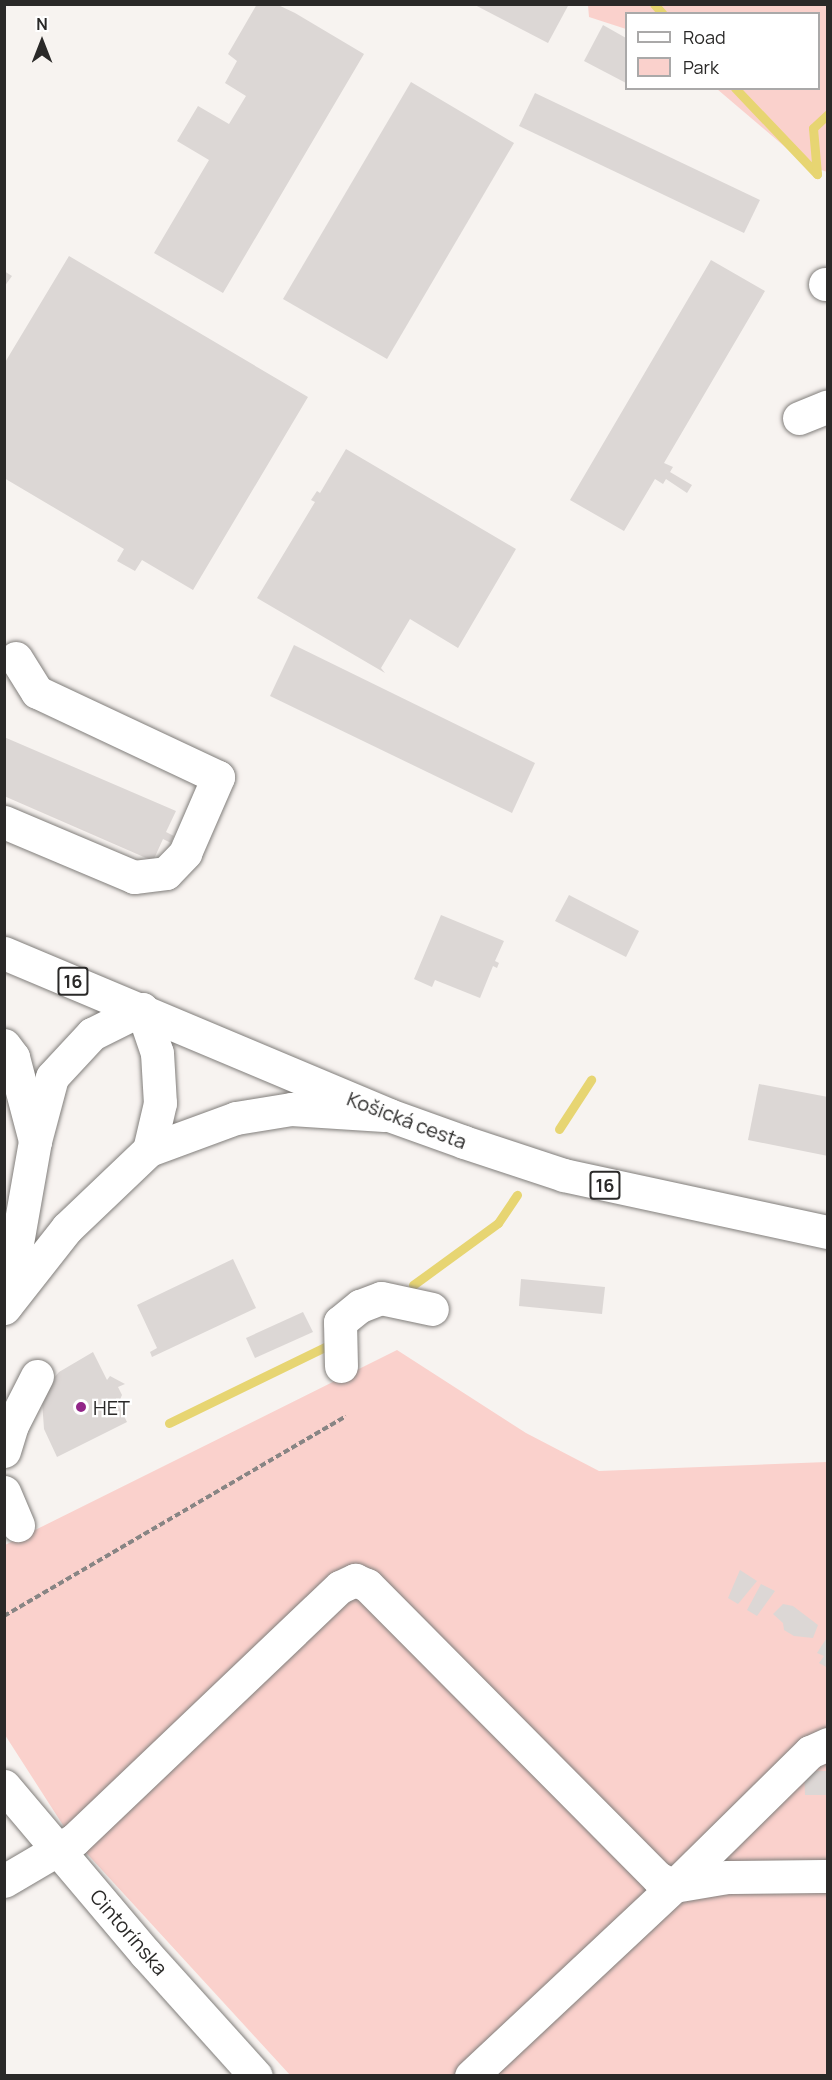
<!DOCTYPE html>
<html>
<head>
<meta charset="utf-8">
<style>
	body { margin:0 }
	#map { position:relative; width:832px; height:2080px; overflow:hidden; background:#f7f3f0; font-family:Manrope,sans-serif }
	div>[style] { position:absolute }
	.green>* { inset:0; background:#fad1cc }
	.stream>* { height:9px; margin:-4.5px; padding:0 4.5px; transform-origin:4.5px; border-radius:4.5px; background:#e7d572 }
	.building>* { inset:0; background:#dcd7d5 }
	.path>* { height:4px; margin-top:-2px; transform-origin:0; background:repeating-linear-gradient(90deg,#888584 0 6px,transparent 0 9px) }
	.roads { filter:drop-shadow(0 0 2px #817e7b) drop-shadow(0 0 2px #817e7b) }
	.minor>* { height:33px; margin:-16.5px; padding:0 16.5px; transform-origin:16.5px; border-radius:16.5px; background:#fff }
	.major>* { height:33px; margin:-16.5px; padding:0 16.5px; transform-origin:16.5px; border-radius:16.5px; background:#fff }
	.dots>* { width:16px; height:16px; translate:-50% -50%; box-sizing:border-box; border:3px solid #fff; border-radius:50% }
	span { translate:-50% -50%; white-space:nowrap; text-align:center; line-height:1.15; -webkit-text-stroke:4.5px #fff; paint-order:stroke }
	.shield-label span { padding:2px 4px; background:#fff; border:2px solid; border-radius:4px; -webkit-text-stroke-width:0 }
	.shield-label { font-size:18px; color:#2a2928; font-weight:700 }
	.street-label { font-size:20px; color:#2a2928 }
	.poi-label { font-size:20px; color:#2a2928 }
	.left { translate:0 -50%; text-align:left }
	.frame { position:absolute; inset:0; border:6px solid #2a2928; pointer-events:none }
	.legend { position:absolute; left:625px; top:12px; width:195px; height:78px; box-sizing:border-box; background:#fff; border:2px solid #aaa9a9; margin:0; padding:8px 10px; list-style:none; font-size:18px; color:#2a2928 }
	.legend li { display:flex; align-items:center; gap:12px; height:30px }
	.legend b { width:30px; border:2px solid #aaa9a9 }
	.north { position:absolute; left:12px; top:12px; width:60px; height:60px; -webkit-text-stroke:4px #fff; paint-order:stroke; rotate:0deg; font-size:16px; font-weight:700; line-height:24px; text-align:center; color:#2a2928 }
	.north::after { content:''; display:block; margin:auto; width:21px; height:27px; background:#2a2928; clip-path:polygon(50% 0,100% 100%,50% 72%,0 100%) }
</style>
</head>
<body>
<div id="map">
	<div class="green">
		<div style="clip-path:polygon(588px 5px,827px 5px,827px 172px,805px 164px,717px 89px,818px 88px,818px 14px,626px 14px,626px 29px,589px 17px)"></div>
		<div style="clip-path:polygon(397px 1350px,526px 1433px,599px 1471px,827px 1462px,827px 2075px,290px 2075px,68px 1833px,5px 1735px,5px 1545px)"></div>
	</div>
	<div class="stream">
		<div style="left:654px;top:4px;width:13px;rotate:48deg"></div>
		<div style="left:735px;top:88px;width:119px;rotate:46.4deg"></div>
		<div style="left:817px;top:174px;width:46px;rotate:-95deg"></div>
		<div style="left:813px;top:128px;width:21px;rotate:-43deg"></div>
		<div style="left:559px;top:1129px;width:59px;rotate:-56.9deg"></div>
		<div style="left:413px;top:1285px;width:105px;rotate:-36.1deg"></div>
		<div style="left:498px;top:1223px;width:34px;rotate:-56deg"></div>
		<div style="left:169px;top:1423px;width:182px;rotate:-26deg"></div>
	</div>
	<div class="building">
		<div style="clip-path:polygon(257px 4px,276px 4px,295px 13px,364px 54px,223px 293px,154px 253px,209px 160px,177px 141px,198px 106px,229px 124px,246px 96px,225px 83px,237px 61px,228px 54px)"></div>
		<div style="clip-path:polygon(473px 4px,569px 4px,548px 43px)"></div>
		<div style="clip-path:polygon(603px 25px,626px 38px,626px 83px,584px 61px)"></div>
		<div style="clip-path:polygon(411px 82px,514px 143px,387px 359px,283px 299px)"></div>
		<div style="clip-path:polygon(535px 93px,760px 200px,744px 233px,519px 126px)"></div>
		<div style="clip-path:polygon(69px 256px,308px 397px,193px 590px,142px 560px,135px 571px,117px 561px,124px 549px,4px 478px,4px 364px)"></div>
		<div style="clip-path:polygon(711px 260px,765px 291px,664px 463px,673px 467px,670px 472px,692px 485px,687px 493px,666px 479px,663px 484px,655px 479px,624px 531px,570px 500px)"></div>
		<div style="clip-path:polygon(4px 271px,12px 276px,4px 287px)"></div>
		<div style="clip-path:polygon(346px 449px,516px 549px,458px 648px,410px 619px,381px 668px,385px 673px,257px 598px,315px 502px,311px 500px,317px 491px,320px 493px)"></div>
		<div style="clip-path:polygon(294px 645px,535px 763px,512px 813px,270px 696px)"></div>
		<div style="clip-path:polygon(4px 737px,176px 811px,166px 832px,174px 836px,171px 843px,163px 839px,153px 861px,4px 796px)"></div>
		<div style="clip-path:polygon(569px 895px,639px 931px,626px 957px,555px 921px)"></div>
		<div style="clip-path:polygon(441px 915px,504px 941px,495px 961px,499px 963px,497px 968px,493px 966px,480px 998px,435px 980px,432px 987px,414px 979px)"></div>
		<div style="clip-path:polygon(759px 1084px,828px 1097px,828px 1156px,748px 1140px)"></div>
		<div style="clip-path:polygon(233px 1259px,256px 1308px,152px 1357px,150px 1352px,157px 1348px,137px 1305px)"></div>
		<div style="clip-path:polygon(521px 1279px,605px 1287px,602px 1314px,519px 1306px)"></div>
		<div style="clip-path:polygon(303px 1312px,313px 1332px,255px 1358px,246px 1338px)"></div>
		<div style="clip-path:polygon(93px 1352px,107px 1380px,110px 1376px,125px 1384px,118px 1387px,122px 1395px,118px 1404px,127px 1422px,57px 1457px,44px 1429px,42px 1401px,47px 1386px,59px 1372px)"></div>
		<div style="clip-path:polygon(740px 1570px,757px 1581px,738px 1604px,728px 1598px)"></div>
		<div style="clip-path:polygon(761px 1584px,775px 1591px,757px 1616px,747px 1610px)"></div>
		<div style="clip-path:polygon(783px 1604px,793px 1606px,818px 1625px,813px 1638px,794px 1636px,784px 1630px,783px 1623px,773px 1614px)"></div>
		<div style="clip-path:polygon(828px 1636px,828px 1668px,819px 1663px,824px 1656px,817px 1653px)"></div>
		<div style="clip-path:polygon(804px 1771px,828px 1771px,828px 1795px,805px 1795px)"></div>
	</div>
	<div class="path">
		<div style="left:4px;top:1616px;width:396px;rotate:-30.3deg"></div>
	</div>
	<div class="roads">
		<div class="minor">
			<div style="left:825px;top:284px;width:3px"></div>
			<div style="left:799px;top:418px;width:31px;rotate:-22deg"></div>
			<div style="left:4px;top:822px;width:141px;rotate:22.9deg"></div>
			<div style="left:134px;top:877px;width:32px;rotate:-7deg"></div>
			<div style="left:166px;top:873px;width:28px;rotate:-46deg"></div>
			<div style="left:185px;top:853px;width:83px;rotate:-66.5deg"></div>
			<div style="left:218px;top:777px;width:200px;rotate:-154.8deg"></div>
			<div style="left:37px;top:692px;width:40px;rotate:-122deg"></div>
			<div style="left:4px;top:1045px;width:15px;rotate:53deg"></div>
			<div style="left:13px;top:1057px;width:87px;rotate:75.3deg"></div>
			<div style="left:35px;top:1141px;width:167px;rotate:100deg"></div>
			<div style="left:35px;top:1141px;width:66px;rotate:-75.1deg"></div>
			<div style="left:52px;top:1077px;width:59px;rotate:-47.1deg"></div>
			<div style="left:92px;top:1034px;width:56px;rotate:-26.6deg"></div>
			<div style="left:142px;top:1009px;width:46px;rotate:71.2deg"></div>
			<div style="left:157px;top:1053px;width:50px;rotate:86.6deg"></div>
			<div style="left:160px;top:1103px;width:48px;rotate:103.2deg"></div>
			<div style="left:4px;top:1308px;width:102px;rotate:-51.8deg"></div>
			<div style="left:67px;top:1228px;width:113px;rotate:-43.6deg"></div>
			<div style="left:149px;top:1150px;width:93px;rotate:-20.2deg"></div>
			<div style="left:236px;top:1118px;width:56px;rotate:-9.3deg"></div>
			<div style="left:291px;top:1109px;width:93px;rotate:3.7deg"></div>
			<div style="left:341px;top:1366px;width:44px;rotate:-91.3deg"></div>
			<div style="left:340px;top:1322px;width:26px;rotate:-39deg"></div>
			<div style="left:360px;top:1306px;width:22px;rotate:-21deg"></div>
			<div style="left:381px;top:1298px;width:52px;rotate:12.2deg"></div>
			<div style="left:4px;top:1451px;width:27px;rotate:-73deg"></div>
			<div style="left:12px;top:1425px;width:55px;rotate:-63deg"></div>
			<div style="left:4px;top:1492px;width:36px;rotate:67deg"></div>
			<div style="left:4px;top:1786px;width:220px;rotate:49.8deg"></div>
			<div style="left:146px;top:1954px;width:164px;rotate:48deg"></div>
			<div style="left:4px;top:1881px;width:81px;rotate:-30.4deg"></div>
			<div style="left:74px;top:1840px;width:367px;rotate:-43.6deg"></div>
			<div style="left:340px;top:1587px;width:17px;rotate:-25deg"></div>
			<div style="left:355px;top:1580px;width:13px;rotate:23deg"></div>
			<div style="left:367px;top:1585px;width:413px;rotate:45.2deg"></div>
			<div style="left:658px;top:1878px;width:18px;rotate:27deg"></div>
			<div style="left:674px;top:1886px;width:191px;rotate:-44.6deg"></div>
			<div style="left:810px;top:1752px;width:20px;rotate:-24deg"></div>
			<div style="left:471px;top:2076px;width:278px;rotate:-43.1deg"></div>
			<div style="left:674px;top:1886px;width:54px;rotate:-9.6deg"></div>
			<div style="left:727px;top:1877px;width:101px;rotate:-0.6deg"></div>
		</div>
		<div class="major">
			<div style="left:4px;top:953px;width:418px;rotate:22.8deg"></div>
			<div style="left:389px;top:1115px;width:80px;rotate:19.8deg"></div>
			<div style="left:464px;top:1142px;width:105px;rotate:18.3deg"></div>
			<div style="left:564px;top:1175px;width:270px;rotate:12.2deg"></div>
		</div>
	</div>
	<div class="dots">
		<div style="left:81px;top:1407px;background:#922688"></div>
	</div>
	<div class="shield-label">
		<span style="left:73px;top:981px">16</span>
		<span style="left:605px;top:1185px">16</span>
	</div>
	<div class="street-label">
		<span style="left:407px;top:1120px;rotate:21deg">Košická cesta</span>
		<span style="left:129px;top:1932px;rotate:49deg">Cintorínska</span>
	</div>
	<div class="poi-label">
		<span class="left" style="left:93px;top:1407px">HET</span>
	</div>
	<div class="frame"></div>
	<ul class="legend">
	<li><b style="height:8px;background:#fff"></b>Road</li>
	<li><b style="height:16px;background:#fad1cc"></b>Park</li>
	</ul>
	<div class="north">N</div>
</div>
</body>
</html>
